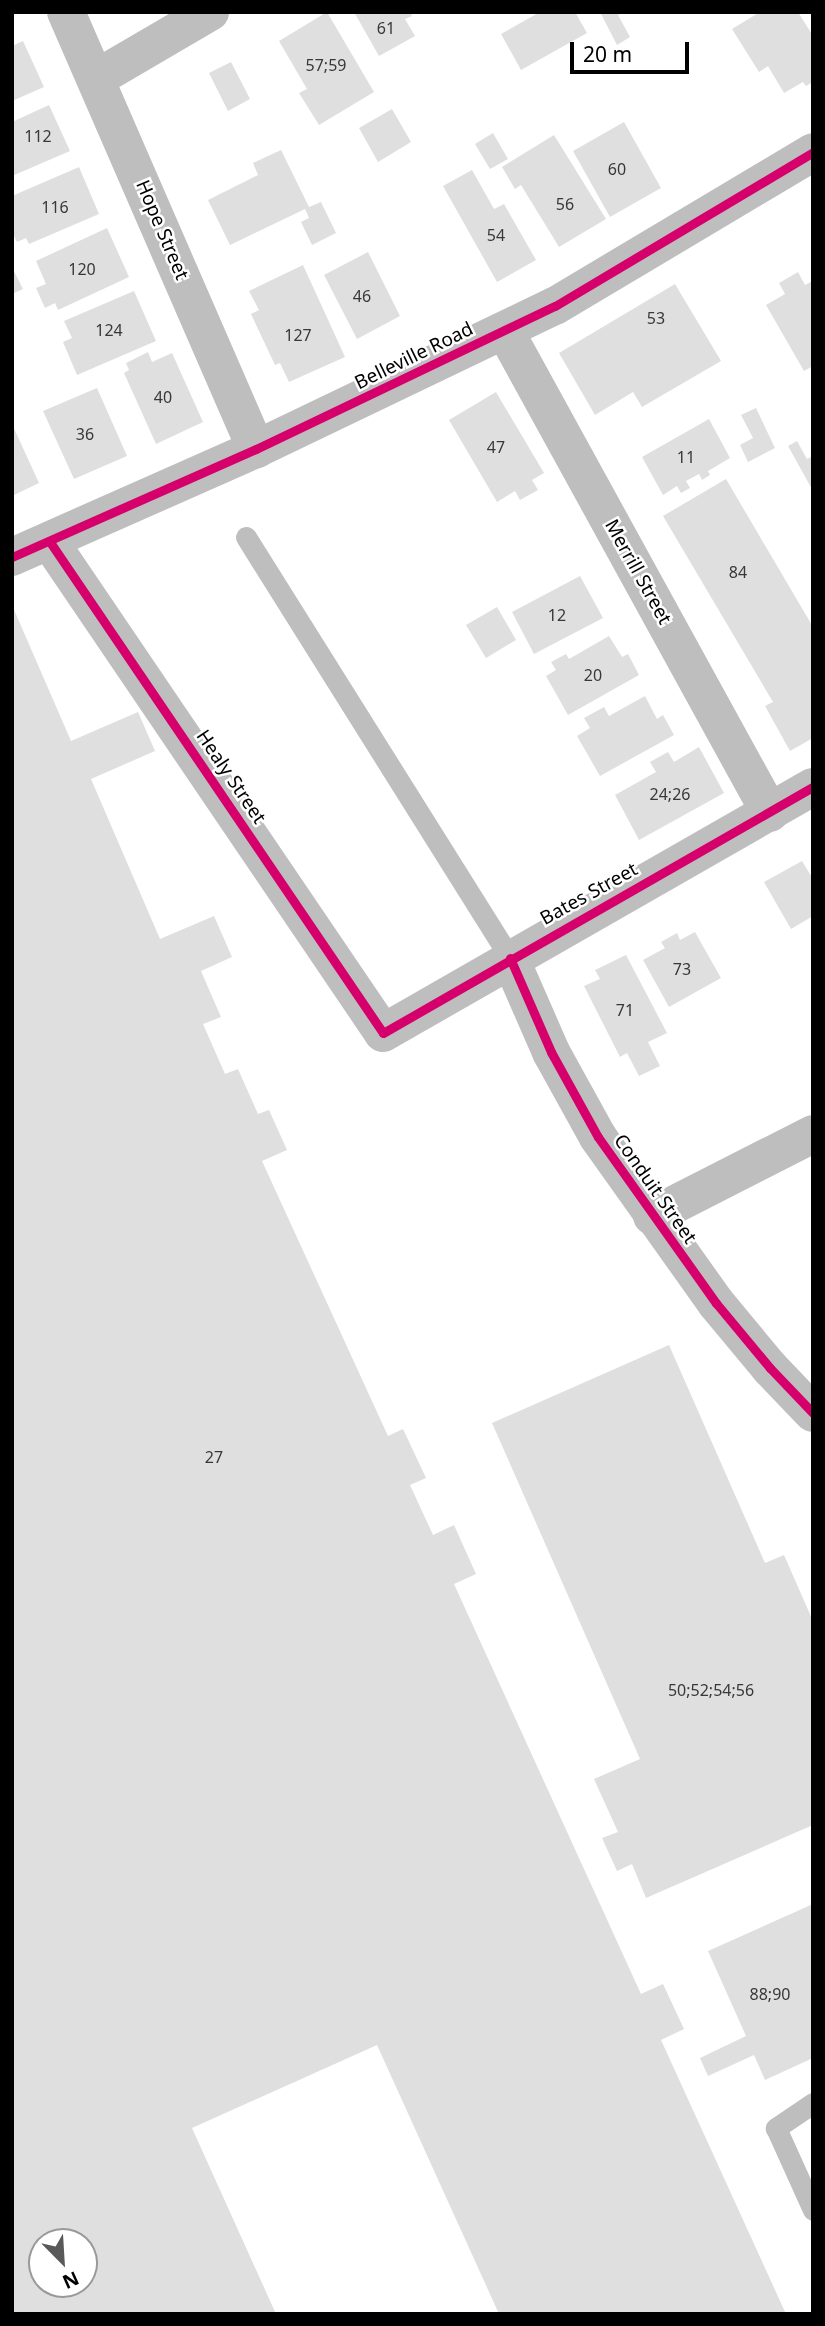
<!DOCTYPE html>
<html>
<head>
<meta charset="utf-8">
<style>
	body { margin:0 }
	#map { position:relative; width:825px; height:2326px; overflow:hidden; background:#fff; font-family:"Noto Sans",sans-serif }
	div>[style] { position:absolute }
	.building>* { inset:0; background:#dfdfdf }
	.service>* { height:21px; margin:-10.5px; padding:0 10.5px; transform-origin:10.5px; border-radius:10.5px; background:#bebebe }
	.minor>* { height:38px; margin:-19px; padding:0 19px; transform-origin:19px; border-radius:19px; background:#bebebe }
	.cycleway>* { height:9px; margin:-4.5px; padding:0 4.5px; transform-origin:4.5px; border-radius:4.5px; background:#d6006c }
	span { translate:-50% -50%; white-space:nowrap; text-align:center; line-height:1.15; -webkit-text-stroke:5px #fff; paint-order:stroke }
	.number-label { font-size:16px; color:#383838 }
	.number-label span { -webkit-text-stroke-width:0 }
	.street-label { font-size:19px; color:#000 }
	.frame { position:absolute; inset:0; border:14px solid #000; pointer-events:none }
	.north { position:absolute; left:28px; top:2228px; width:70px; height:70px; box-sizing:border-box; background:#fff; border:2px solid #999; border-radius:50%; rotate:156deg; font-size:19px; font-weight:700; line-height:28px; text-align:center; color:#000 }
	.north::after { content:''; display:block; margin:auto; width:24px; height:32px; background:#595959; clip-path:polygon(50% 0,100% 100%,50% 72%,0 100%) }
	.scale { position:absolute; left:570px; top:42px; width:119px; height:32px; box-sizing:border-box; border:4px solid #000; border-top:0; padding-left:9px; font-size:21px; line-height:24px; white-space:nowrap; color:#000; -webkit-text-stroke:5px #fff; paint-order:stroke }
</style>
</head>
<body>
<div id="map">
	<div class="building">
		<div style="clip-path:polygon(327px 12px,374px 92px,319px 125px,299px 93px,307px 89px,279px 41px)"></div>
		<div style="clip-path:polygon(354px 12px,410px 12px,412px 16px,405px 19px,415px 36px,379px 56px)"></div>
		<div style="clip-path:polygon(540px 12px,575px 12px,587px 33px,521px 70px,501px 34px)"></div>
		<div style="clip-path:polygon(600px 12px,623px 12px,618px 15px,630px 37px,617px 45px)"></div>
		<div style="clip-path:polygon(760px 12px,798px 12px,813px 36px,813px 82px,806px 86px,803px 82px,784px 93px,768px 66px,759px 72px,732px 29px)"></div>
		<div style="clip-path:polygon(23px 41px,44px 87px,12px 101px,12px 46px)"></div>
		<div style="clip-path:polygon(231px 62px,250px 99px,228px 111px,209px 73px)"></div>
		<div style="clip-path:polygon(49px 105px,70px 151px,12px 176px,12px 122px)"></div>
		<div style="clip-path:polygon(392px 109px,411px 142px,378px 162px,359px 128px)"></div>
		<div style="clip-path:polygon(624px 122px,661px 188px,610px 217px,573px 151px)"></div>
		<div style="clip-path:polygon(493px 133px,508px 159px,490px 169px,475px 144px)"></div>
		<div style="clip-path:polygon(554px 135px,606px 219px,559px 247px,521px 185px,515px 189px,502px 167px)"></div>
		<div style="clip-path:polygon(281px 150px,309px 207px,321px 202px,336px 233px,312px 245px,301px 222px,309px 218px,305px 209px,230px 245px,208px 200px,258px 175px,253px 163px)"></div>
		<div style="clip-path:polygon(79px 167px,99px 214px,29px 244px,26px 238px,17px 242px,12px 232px,12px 196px)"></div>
		<div style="clip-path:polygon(472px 170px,494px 209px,504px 204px,536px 260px,497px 282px,443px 186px)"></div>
		<div style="clip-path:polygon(107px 228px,129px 277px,58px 310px,55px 303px,45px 308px,36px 288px,46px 284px,36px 261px)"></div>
		<div style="clip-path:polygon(368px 252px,400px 316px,357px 339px,324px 275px)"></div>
		<div style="clip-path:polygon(303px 265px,345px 357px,289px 382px,280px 363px,275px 365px,251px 314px,259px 310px,249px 291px)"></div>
		<div style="clip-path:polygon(12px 267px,23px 289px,12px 294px)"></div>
		<div style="clip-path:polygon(798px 272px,805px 285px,813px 281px,813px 366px,804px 371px,766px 305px,785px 294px,779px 283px)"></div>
		<div style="clip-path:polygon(675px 284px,721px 361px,642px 407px,633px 392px,595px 415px,559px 353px)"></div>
		<div style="clip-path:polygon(134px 291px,156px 341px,77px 375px,63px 342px,72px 338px,64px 321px)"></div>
		<div style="clip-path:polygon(148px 352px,152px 362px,172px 353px,203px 422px,156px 444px,124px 373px,129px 370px,126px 363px)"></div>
		<div style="clip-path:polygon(97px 388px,127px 456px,74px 479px,43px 411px)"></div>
		<div style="clip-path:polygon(496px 392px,544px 473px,532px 480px,538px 490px,520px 500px,515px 491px,497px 502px,449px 420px)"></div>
		<div style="clip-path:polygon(756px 408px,775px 448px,748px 462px,740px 445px,753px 438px,741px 415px)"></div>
		<div style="clip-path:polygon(709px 419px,730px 458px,708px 471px,710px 475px,702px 480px,699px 474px,686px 481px,690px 488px,681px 493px,677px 486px,663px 495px,642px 457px)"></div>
		<div style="clip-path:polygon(12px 424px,39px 483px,12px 496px)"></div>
		<div style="clip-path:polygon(797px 441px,807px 459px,813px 456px,813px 491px,788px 446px)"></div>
		<div style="clip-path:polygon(726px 479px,813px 627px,813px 738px,790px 751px,765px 706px,773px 702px,663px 516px)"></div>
		<div style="clip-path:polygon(580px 576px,603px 618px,534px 654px,512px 612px)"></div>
		<div style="clip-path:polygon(evenodd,12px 605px,71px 741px,138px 712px,155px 751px,91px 779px,160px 939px,214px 916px,232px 957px,201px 971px,221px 1017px,203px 1024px,225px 1074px,238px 1069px,258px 1114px,269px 1110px,287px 1150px,262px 1161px,388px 1436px,403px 1429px,426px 1478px,410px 1485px,433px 1535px,454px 1525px,476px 1574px,454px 1584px,641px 1994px,663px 1984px,684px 2029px,661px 2040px,786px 2314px,499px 2314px,377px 2045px,192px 2128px,276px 2314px,12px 2314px,12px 605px,42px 2242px,84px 2242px,84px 2284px,42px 2284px,42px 2242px)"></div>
		<div style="clip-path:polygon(497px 607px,516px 640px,486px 658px,466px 625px)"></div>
		<div style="clip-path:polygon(609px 636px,622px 657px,628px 654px,639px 675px,568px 715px,546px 676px,556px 670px,551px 662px,566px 654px,569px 659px)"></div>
		<div style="clip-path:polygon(645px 696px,657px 719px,663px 715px,674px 735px,600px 776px,577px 736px,590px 728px,584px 718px,604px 707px,609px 716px)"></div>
		<div style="clip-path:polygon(699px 747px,724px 793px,639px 840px,615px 795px,656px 772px,650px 762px,668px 752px,674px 762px)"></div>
		<div style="clip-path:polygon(802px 861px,813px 879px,813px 916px,791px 929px,764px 882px)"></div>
		<div style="clip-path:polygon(695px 932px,721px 978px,669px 1007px,643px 960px,665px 948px,661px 942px,677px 933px,680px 940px)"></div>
		<div style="clip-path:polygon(626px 955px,667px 1033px,648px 1042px,660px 1066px,639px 1076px,627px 1053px,620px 1057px,584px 986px,600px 979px,595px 970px)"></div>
		<div style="clip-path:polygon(669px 1345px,765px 1563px,784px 1555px,813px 1621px,813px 1825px,646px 1898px,632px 1864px,617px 1871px,602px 1838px,618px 1832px,594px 1779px,640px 1759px,492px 1423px)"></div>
		<div style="clip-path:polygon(813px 1904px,813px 2058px,765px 2080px,754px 2055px,708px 2076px,700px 2058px,746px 2036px,708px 1951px)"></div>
	</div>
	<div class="service">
		<div style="left:246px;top:537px;width:497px;rotate:57.9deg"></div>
		<div style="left:813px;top:2103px;width:45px;rotate:146deg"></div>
		<div style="left:776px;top:2128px;width:90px;rotate:65.7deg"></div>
	</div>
	<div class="minor">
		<div style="left:66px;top:12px;width:477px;rotate:66.5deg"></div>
		<div style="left:97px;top:78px;width:131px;rotate:-30.3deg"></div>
		<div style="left:505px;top:331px;width:550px;rotate:61.2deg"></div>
		<div style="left:50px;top:542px;width:593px;rotate:55.85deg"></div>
		<div style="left:383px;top:1033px;width:495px;rotate:-29.8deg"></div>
		<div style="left:12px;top:557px;width:267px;rotate:-23.9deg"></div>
		<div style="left:256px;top:449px;width:331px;rotate:-25.6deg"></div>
		<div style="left:555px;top:306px;width:300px;rotate:-30.8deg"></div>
		<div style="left:510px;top:958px;width:103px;rotate:66.4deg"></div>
		<div style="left:551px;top:1052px;width:97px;rotate:61.1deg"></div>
		<div style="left:598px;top:1137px;width:204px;rotate:54.6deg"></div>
		<div style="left:716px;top:1303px;width:85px;rotate:50.3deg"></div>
		<div style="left:770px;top:1368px;width:62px;rotate:46.3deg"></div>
		<div style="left:652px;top:1216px;width:181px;rotate:-27deg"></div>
	</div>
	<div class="cycleway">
		<div style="left:50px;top:542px;width:593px;rotate:55.85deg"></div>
		<div style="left:383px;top:1033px;width:495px;rotate:-29.8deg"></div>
		<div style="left:12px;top:557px;width:267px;rotate:-23.9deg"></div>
		<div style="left:256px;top:449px;width:331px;rotate:-25.6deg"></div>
		<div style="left:555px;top:306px;width:300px;rotate:-30.8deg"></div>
		<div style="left:510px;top:958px;width:103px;rotate:66.4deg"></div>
		<div style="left:551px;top:1052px;width:97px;rotate:61.1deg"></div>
		<div style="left:598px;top:1137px;width:204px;rotate:54.6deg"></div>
		<div style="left:716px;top:1303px;width:85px;rotate:50.3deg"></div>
		<div style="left:770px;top:1368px;width:62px;rotate:46.3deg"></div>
	</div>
	<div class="number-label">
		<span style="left:386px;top:28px">61</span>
		<span style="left:326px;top:65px">57;59</span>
		<span style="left:38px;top:136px">112</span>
		<span style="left:617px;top:169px">60</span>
		<span style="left:565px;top:204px">56</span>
		<span style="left:55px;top:207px">116</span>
		<span style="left:496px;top:235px">54</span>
		<span style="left:82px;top:269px">120</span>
		<span style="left:362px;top:296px">46</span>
		<span style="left:656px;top:318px">53</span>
		<span style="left:109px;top:330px">124</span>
		<span style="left:298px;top:335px">127</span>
		<span style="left:163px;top:397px">40</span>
		<span style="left:85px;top:434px">36</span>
		<span style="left:496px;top:447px">47</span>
		<span style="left:686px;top:457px">11</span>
		<span style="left:738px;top:572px">84</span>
		<span style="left:557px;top:615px">12</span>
		<span style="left:593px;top:675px">20</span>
		<span style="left:670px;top:794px">24;26</span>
		<span style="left:682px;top:969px">73</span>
		<span style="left:625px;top:1010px">71</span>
		<span style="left:214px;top:1457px">27</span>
		<span style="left:711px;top:1690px">50;52;54;56</span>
		<span style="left:770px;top:1994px">88;90</span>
	</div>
	<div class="street-label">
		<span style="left:162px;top:230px;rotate:67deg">Hope Street</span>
		<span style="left:414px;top:356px;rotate:-26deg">Belleville Road</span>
		<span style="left:638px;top:572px;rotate:61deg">Merrill Street</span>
		<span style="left:231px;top:777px;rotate:56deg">Healy Street</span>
		<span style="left:589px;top:894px;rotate:-29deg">Bates Street</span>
		<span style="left:655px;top:1189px;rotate:55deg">Conduit Street</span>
	</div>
	<div class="frame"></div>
	<div class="north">N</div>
	<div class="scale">20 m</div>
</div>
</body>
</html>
